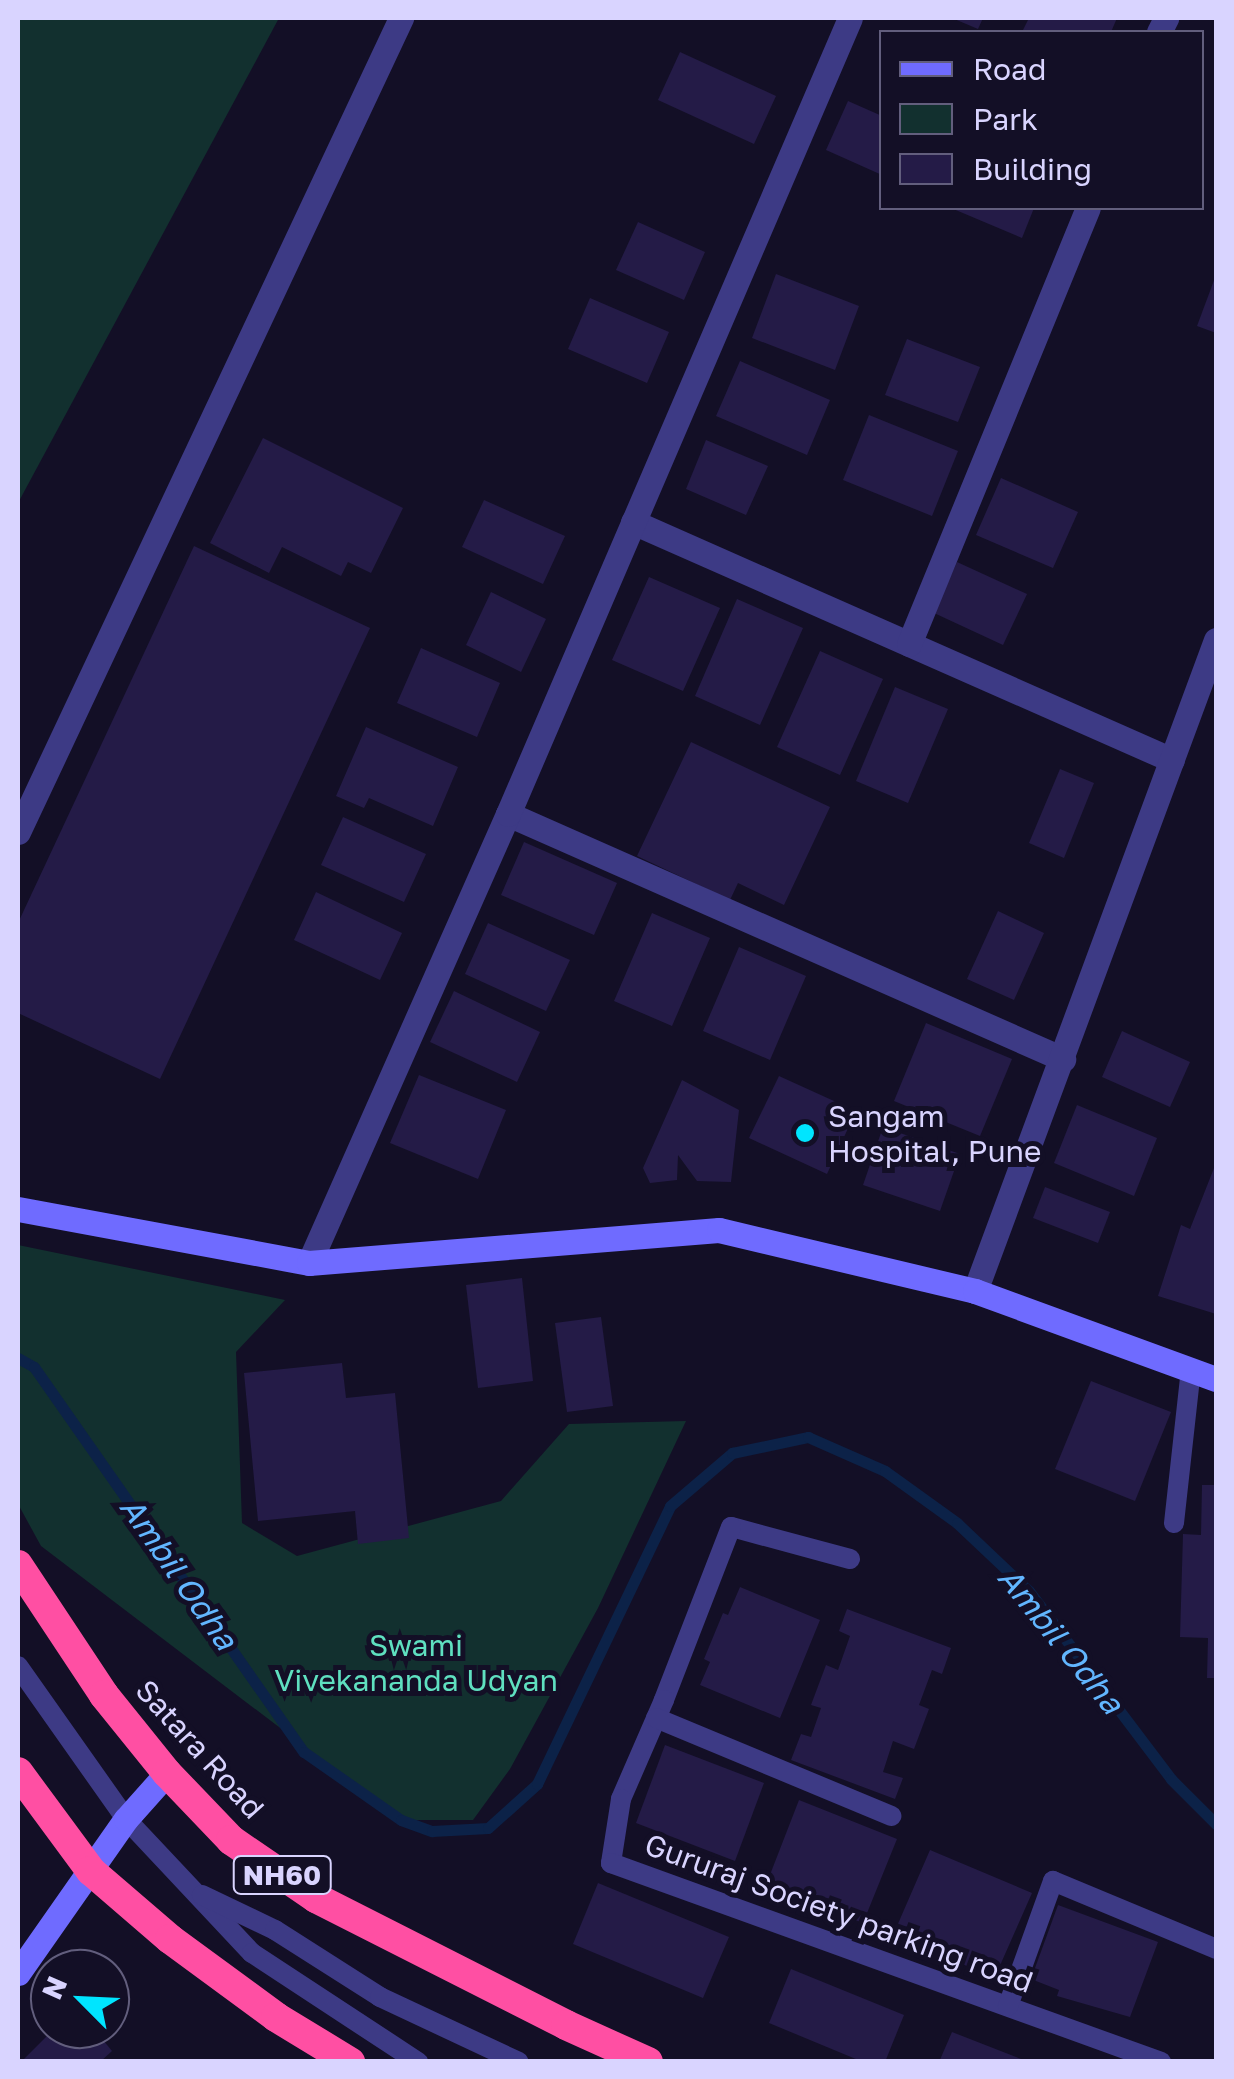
<!DOCTYPE html>
<html>
<head>
<meta charset="utf-8">
<style>
	body { margin:0 }
	#map { position:relative; width:1234px; height:2079px; overflow:hidden; background:#130f26; font-family:"Golos Text",sans-serif }
	div>[style] { position:absolute }
	.green>* { inset:0; background:#12302f }
	.stream>* { height:11px; margin:-5.5px; padding:0 5.5px; transform-origin:5.5px; border-radius:5.5px; background:#0c2248 }
	.building>* { inset:0; background:#241b47 }
	.lane>* { height:20px; margin:-10px; padding:0 10px; transform-origin:10px; border-radius:10px; background:#3d3a85 }
	.street>* { height:25px; margin:-12.5px; padding:0 12.5px; transform-origin:12.5px; border-radius:12.5px; background:#3d3a85 }
	.secondary>* { height:25px; margin:-12.5px; padding:0 12.5px; transform-origin:12.5px; border-radius:12.5px; background:#6f6bff }
	.highway>* { height:30px; margin:-15px; padding:0 15px; transform-origin:15px; border-radius:15px; background:#ff4fa3 }
	.dots>* { width:28px; height:28px; translate:-50% -50%; box-sizing:border-box; border:5px solid #130f26; border-radius:50% }
	span { translate:-50% -50%; white-space:nowrap; text-align:center; line-height:1.15; -webkit-text-stroke:10px #130f26; paint-order:stroke }
	.shield-label span { padding:2px 8px; background:#130f26; border:2px solid; border-radius:8px; -webkit-text-stroke-width:0 }
	.shield-label { font-size:28px; color:#d9d4ff; font-weight:700 }
	.poi-label { font-size:30px; color:#d9d4ff }
	.left { translate:0 -50%; text-align:left }
	.park-label { font-size:30px; color:#5fe0c0 }
	.street-label { font-size:30px; color:#d9d4ff }
	.water-label { font-size:32px; color:#62b6ff; font-style:italic }
	.frame { position:absolute; inset:0; border:20px solid #d9d4ff; pointer-events:none }
	.legend { position:absolute; left:879px; top:30px; width:325px; height:180px; box-sizing:border-box; background:#130f26; border:2px solid #625e7d; margin:0; padding:12px 18px; list-style:none; font-size:30px; color:#d9d4ff }
	.legend li { display:flex; align-items:center; gap:20px; height:50px }
	.legend b { width:50px; border:2px solid #625e7d }
	.north { position:absolute; left:30px; top:1949px; width:100px; height:100px; box-sizing:border-box; background:#130f26; border:2px solid #625e7d; border-radius:50%; rotate:294deg; font-size:28px; font-weight:700; line-height:40px; text-align:center; color:#d9d4ff }
	.north::after { content:''; display:block; margin:auto; width:35px; height:45px; background:#00e5ff; clip-path:polygon(50% 0,100% 100%,50% 72%,0 100%) }
</style>
</head>
<body>
<div id="map">
	<div class="green">
		<div style="clip-path:polygon(18px 18px,279px 18px,18px 503px)"></div>
		<div style="clip-path:polygon(18px 1245px,285px 1300px,236px 1352px,242px 1523px,297px 1556px,501px 1501px,569px 1424px,686px 1421px,598px 1608px,510px 1769px,473px 1820px,401px 1820px,41px 1546px,18px 1504px)"></div>
	</div>
	<div class="stream">
		<div style="left:18px;top:1358px;width:18px;rotate:29deg"></div>
		<div style="left:34px;top:1367px;width:470px;rotate:55deg"></div>
		<div style="left:304px;top:1752px;width:118px;rotate:35deg"></div>
		<div style="left:401px;top:1820px;width:33px;rotate:20deg"></div>
		<div style="left:432px;top:1831px;width:56px;rotate:-3.1deg"></div>
		<div style="left:488px;top:1828px;width:66px;rotate:-41.9deg"></div>
		<div style="left:537px;top:1784px;width:308px;rotate:-64.4deg"></div>
		<div style="left:670px;top:1506px;width:82px;rotate:-40.5deg"></div>
		<div style="left:732px;top:1453px;width:78px;rotate:-11.9deg"></div>
		<div style="left:808px;top:1437px;width:84px;rotate:23.8deg"></div>
		<div style="left:885px;top:1471px;width:89px;rotate:35.8deg"></div>
		<div style="left:957px;top:1523px;width:99px;rotate:43.4deg"></div>
		<div style="left:1029px;top:1591px;width:236px;rotate:52.9deg"></div>
		<div style="left:1171px;top:1779px;width:64px;rotate:45deg"></div>
	</div>
	<div class="building">
		<div style="clip-path:polygon(952px 18px,983px 18px,978px 29px)"></div>
		<div style="clip-path:polygon(1029px 18px,1117px 18px,1111px 32px,1022px 32px)"></div>
		<div style="clip-path:polygon(680px 52px,776px 96px,754px 144px,658px 100px)"></div>
		<div style="clip-path:polygon(848px 101px,882px 116px,882px 175px,826px 150px)"></div>
		<div style="clip-path:polygon(951px 208px,1034px 208px,1022px 238px)"></div>
		<div style="clip-path:polygon(638px 222px,705px 252px,684px 300px,616px 270px)"></div>
		<div style="clip-path:polygon(776px 274px,859px 306px,835px 370px,752px 338px)"></div>
		<div style="clip-path:polygon(1216px 275px,1216px 333px,1197px 326px)"></div>
		<div style="clip-path:polygon(590px 298px,669px 332px,647px 383px,568px 349px)"></div>
		<div style="clip-path:polygon(907px 339px,980px 367px,958px 422px,885px 395px)"></div>
		<div style="clip-path:polygon(740px 361px,830px 400px,807px 455px,716px 416px)"></div>
		<div style="clip-path:polygon(869px 415px,958px 451px,932px 516px,843px 480px)"></div>
		<div style="clip-path:polygon(263px 438px,403px 508px,371px 573px,348px 562px,341px 576px,282px 547px,269px 573px,210px 543px)"></div>
		<div style="clip-path:polygon(706px 440px,768px 466px,746px 515px,686px 489px)"></div>
		<div style="clip-path:polygon(1001px 478px,1078px 512px,1053px 568px,976px 535px)"></div>
		<div style="clip-path:polygon(484px 500px,565px 536px,543px 584px,462px 547px)"></div>
		<div style="clip-path:polygon(194px 546px,370px 628px,160px 1079px,18px 1013px,18px 923px)"></div>
		<div style="clip-path:polygon(957px 562px,1027px 594px,1003px 645px,934px 613px)"></div>
		<div style="clip-path:polygon(649px 577px,720px 608px,683px 691px,612px 660px)"></div>
		<div style="clip-path:polygon(491px 592px,546px 619px,521px 672px,466px 645px)"></div>
		<div style="clip-path:polygon(737px 599px,803px 628px,760px 725px,695px 696px)"></div>
		<div style="clip-path:polygon(421px 648px,500px 683px,477px 737px,397px 703px)"></div>
		<div style="clip-path:polygon(820px 651px,883px 679px,840px 775px,777px 747px)"></div>
		<div style="clip-path:polygon(895px 687px,948px 709px,908px 803px,856px 781px)"></div>
		<div style="clip-path:polygon(366px 727px,458px 767px,433px 826px,369px 798px,364px 808px,336px 796px)"></div>
		<div style="clip-path:polygon(691px 742px,830px 807px,784px 905px,738px 883px,730px 900px,637px 856px)"></div>
		<div style="clip-path:polygon(1060px 769px,1094px 783px,1064px 858px,1029px 843px)"></div>
		<div style="clip-path:polygon(343px 817px,426px 854px,404px 902px,321px 865px)"></div>
		<div style="clip-path:polygon(524px 842px,617px 883px,594px 935px,501px 895px)"></div>
		<div style="clip-path:polygon(316px 892px,402px 933px,380px 980px,294px 940px)"></div>
		<div style="clip-path:polygon(998px 911px,1044px 933px,1014px 1000px,967px 979px)"></div>
		<div style="clip-path:polygon(652px 913px,710px 938px,672px 1026px,614px 1001px)"></div>
		<div style="clip-path:polygon(488px 923px,570px 960px,546px 1011px,465px 974px)"></div>
		<div style="clip-path:polygon(739px 947px,806px 976px,770px 1060px,703px 1031px)"></div>
		<div style="clip-path:polygon(454px 991px,540px 1032px,517px 1082px,430px 1042px)"></div>
		<div style="clip-path:polygon(926px 1023px,1012px 1059px,980px 1136px,894px 1101px)"></div>
		<div style="clip-path:polygon(1122px 1031px,1190px 1062px,1170px 1107px,1102px 1077px)"></div>
		<div style="clip-path:polygon(419px 1075px,506px 1110px,478px 1179px,390px 1143px)"></div>
		<div style="clip-path:polygon(779px 1076px,856px 1111px,827px 1174px,749px 1138px)"></div>
		<div style="clip-path:polygon(682px 1080px,739px 1110px,731px 1182px,697px 1181px,678px 1155px,677px 1180px,650px 1183px,643px 1168px)"></div>
		<div style="clip-path:polygon(1077px 1105px,1157px 1138px,1134px 1196px,1054px 1163px)"></div>
		<div style="clip-path:polygon(883px 1127px,960px 1154px,940px 1211px,863px 1185px)"></div>
		<div style="clip-path:polygon(1216px 1163px,1216px 1314px,1158px 1296px,1181px 1225px,1190px 1229px)"></div>
		<div style="clip-path:polygon(1045px 1187px,1110px 1212px,1098px 1243px,1033px 1218px)"></div>
		<div style="clip-path:polygon(522px 1278px,533px 1381px,478px 1388px,466px 1285px)"></div>
		<div style="clip-path:polygon(601px 1317px,613px 1406px,567px 1412px,555px 1323px)"></div>
		<div style="clip-path:polygon(342px 1363px,346px 1398px,395px 1393px,409px 1538px,358px 1544px,355px 1511px,258px 1521px,244px 1373px)"></div>
		<div style="clip-path:polygon(1091px 1381px,1171px 1412px,1135px 1501px,1055px 1469px)"></div>
		<div style="clip-path:polygon(1202px 1485px,1216px 1485px,1216px 1678px,1207px 1678px,1208px 1638px,1180px 1637px,1183px 1534px,1201px 1535px)"></div>
		<div style="clip-path:polygon(740px 1587px,820px 1620px,780px 1718px,700px 1685px,710px 1662px,704px 1659px,723px 1613px,728px 1615px)"></div>
		<div style="clip-path:polygon(847px 1609px,951px 1648px,942px 1674px,932px 1670px,919px 1705px,929px 1709px,914px 1749px,893px 1741px,883px 1772px,903px 1778px,895px 1799px,791px 1760px,801px 1734px,811px 1737px,821px 1708px,811px 1705px,826px 1665px,838px 1670px,850px 1636px,839px 1631px)"></div>
		<div style="clip-path:polygon(665px 1745px,764px 1783px,735px 1861px,636px 1823px)"></div>
		<div style="clip-path:polygon(799px 1800px,897px 1839px,863px 1923px,835px 1912px,833px 1917px,766px 1885px)"></div>
		<div style="clip-path:polygon(930px 1850px,1032px 1893px,998px 1970px,970px 1958px,967px 1966px,924px 1948px,927px 1939px,897px 1926px)"></div>
		<div style="clip-path:polygon(598px 1883px,729px 1937px,703px 1998px,573px 1944px)"></div>
		<div style="clip-path:polygon(1058px 1905px,1158px 1942px,1130px 2017px,1057px 1996px,1059px 1990px,1031px 1979px)"></div>
		<div style="clip-path:polygon(791px 1969px,904px 2015px,885px 2062px,863px 2062px,769px 2023px)"></div>
		<div style="clip-path:polygon(54px 2029px,94px 2029px,112px 2051px,100px 2062px,21px 2062px)"></div>
		<div style="clip-path:polygon(952px 2032px,1026px 2061px,1026px 2062px,939px 2062px)"></div>
	</div>
	<div class="lane">
		<div style="left:1174px;top:1523px;width:154px;rotate:-83.7deg"></div>
		<div style="left:850px;top:1559px;width:123px;rotate:-164.9deg"></div>
		<div style="left:731px;top:1527px;width:186px;rotate:111.2deg"></div>
		<div style="left:664px;top:1700px;width:108px;rotate:113.5deg"></div>
		<div style="left:621px;top:1799px;width:65px;rotate:98.9deg"></div>
		<div style="left:611px;top:1863px;width:585px;rotate:19.89deg"></div>
		<div style="left:18px;top:1666px;width:187px;rotate:54.8deg"></div>
		<div style="left:126px;top:1819px;width:184px;rotate:46.8deg"></div>
		<div style="left:252px;top:1953px;width:199px;rotate:33.3deg"></div>
		<div style="left:656px;top:1718px;width:255px;rotate:22.6deg"></div>
		<div style="left:202px;top:1895px;width:81px;rotate:25.6deg"></div>
		<div style="left:275px;top:1930px;width:125px;rotate:32.5deg"></div>
		<div style="left:380px;top:1997px;width:153px;rotate:25.1deg"></div>
		<div style="left:1008px;top:2006px;width:133px;rotate:-70.2deg"></div>
		<div style="left:1053px;top:1881px;width:177px;rotate:22.6deg"></div>
	</div>
	<div class="street">
		<div style="left:1159px;top:32px;width:16px;rotate:-63deg"></div>
		<div style="left:633px;top:522px;width:589px;rotate:23.82deg"></div>
		<div style="left:909px;top:644px;width:471px;rotate:-67.7deg"></div>
		<div style="left:508px;top:814px;width:607px;rotate:23.82deg"></div>
		<div style="left:18px;top:832px;width:900px;rotate:-64.8deg"></div>
		<div style="left:309px;top:1263px;width:491px;rotate:-66.1deg"></div>
		<div style="left:508px;top:814px;width:866px;rotate:-66.75deg"></div>
		<div style="left:975px;top:1291px;width:694px;rotate:-69.69deg"></div>
	</div>
	<div class="secondary">
		<div style="left:18px;top:1209px;width:296px;rotate:10.5deg"></div>
		<div style="left:309px;top:1263px;width:411px;rotate:-4.6deg"></div>
		<div style="left:719px;top:1230px;width:263px;rotate:13.4deg"></div>
		<div style="left:975px;top:1291px;width:257px;rotate:20.1deg"></div>
		<div style="left:18px;top:1973px;width:188px;rotate:-55deg"></div>
		<div style="left:126px;top:1819px;width:62px;rotate:-48.3deg"></div>
	</div>
	<div class="highway">
		<div style="left:18px;top:1565px;width:156px;rotate:56.5deg"></div>
		<div style="left:104px;top:1695px;width:100px;rotate:51.1deg"></div>
		<div style="left:167px;top:1773px;width:93px;rotate:46.3deg"></div>
		<div style="left:231px;top:1840px;width:103px;rotate:34.3deg"></div>
		<div style="left:316px;top:1898px;width:280px;rotate:26.9deg"></div>
		<div style="left:566px;top:2025px;width:90px;rotate:24.3deg"></div>
		<div style="left:18px;top:1772px;width:123px;rotate:53.6deg"></div>
		<div style="left:91px;top:1871px;width:104px;rotate:40.7deg"></div>
		<div style="left:170px;top:1939px;width:132px;rotate:36.3deg"></div>
		<div style="left:276px;top:2017px;width:87px;rotate:31.3deg"></div>
	</div>
	<div class="dots">
		<div style="left:805px;top:1133px;background:#00e5ff"></div>
	</div>
	<div class="shield-label">
		<span style="left:282px;top:1875px">NH60</span>
	</div>
	<div class="poi-label">
		<span class="left" style="left:828px;top:1133px">Sangam<br>Hospital, Pune</span>
	</div>
	<div class="park-label">
		<span style="left:416px;top:1662px">Swami<br>Vivekananda Udyan</span>
	</div>
	<div class="street-label">
		<span style="left:200px;top:1749px;rotate:48deg">Satara Road</span>
		<span style="left:839px;top:1913px;rotate:20deg">Gururaj Society parking road</span>
	</div>
	<div class="water-label">
		<span style="left:179px;top:1573px;rotate:55deg">Ambil Odha</span>
		<span style="left:1061px;top:1640px;rotate:51deg">Ambil Odha</span>
	</div>
	<div class="frame"></div>
	<ul class="legend">
	<li><b style="height:12px;background:#6f6bff"></b>Road</li>
	<li><b style="height:28px;background:#12302f"></b>Park</li>
	<li><b style="height:28px;background:#241b47"></b>Building</li>
	</ul>
	<div class="north">N</div>
</div>
</body>
</html>
